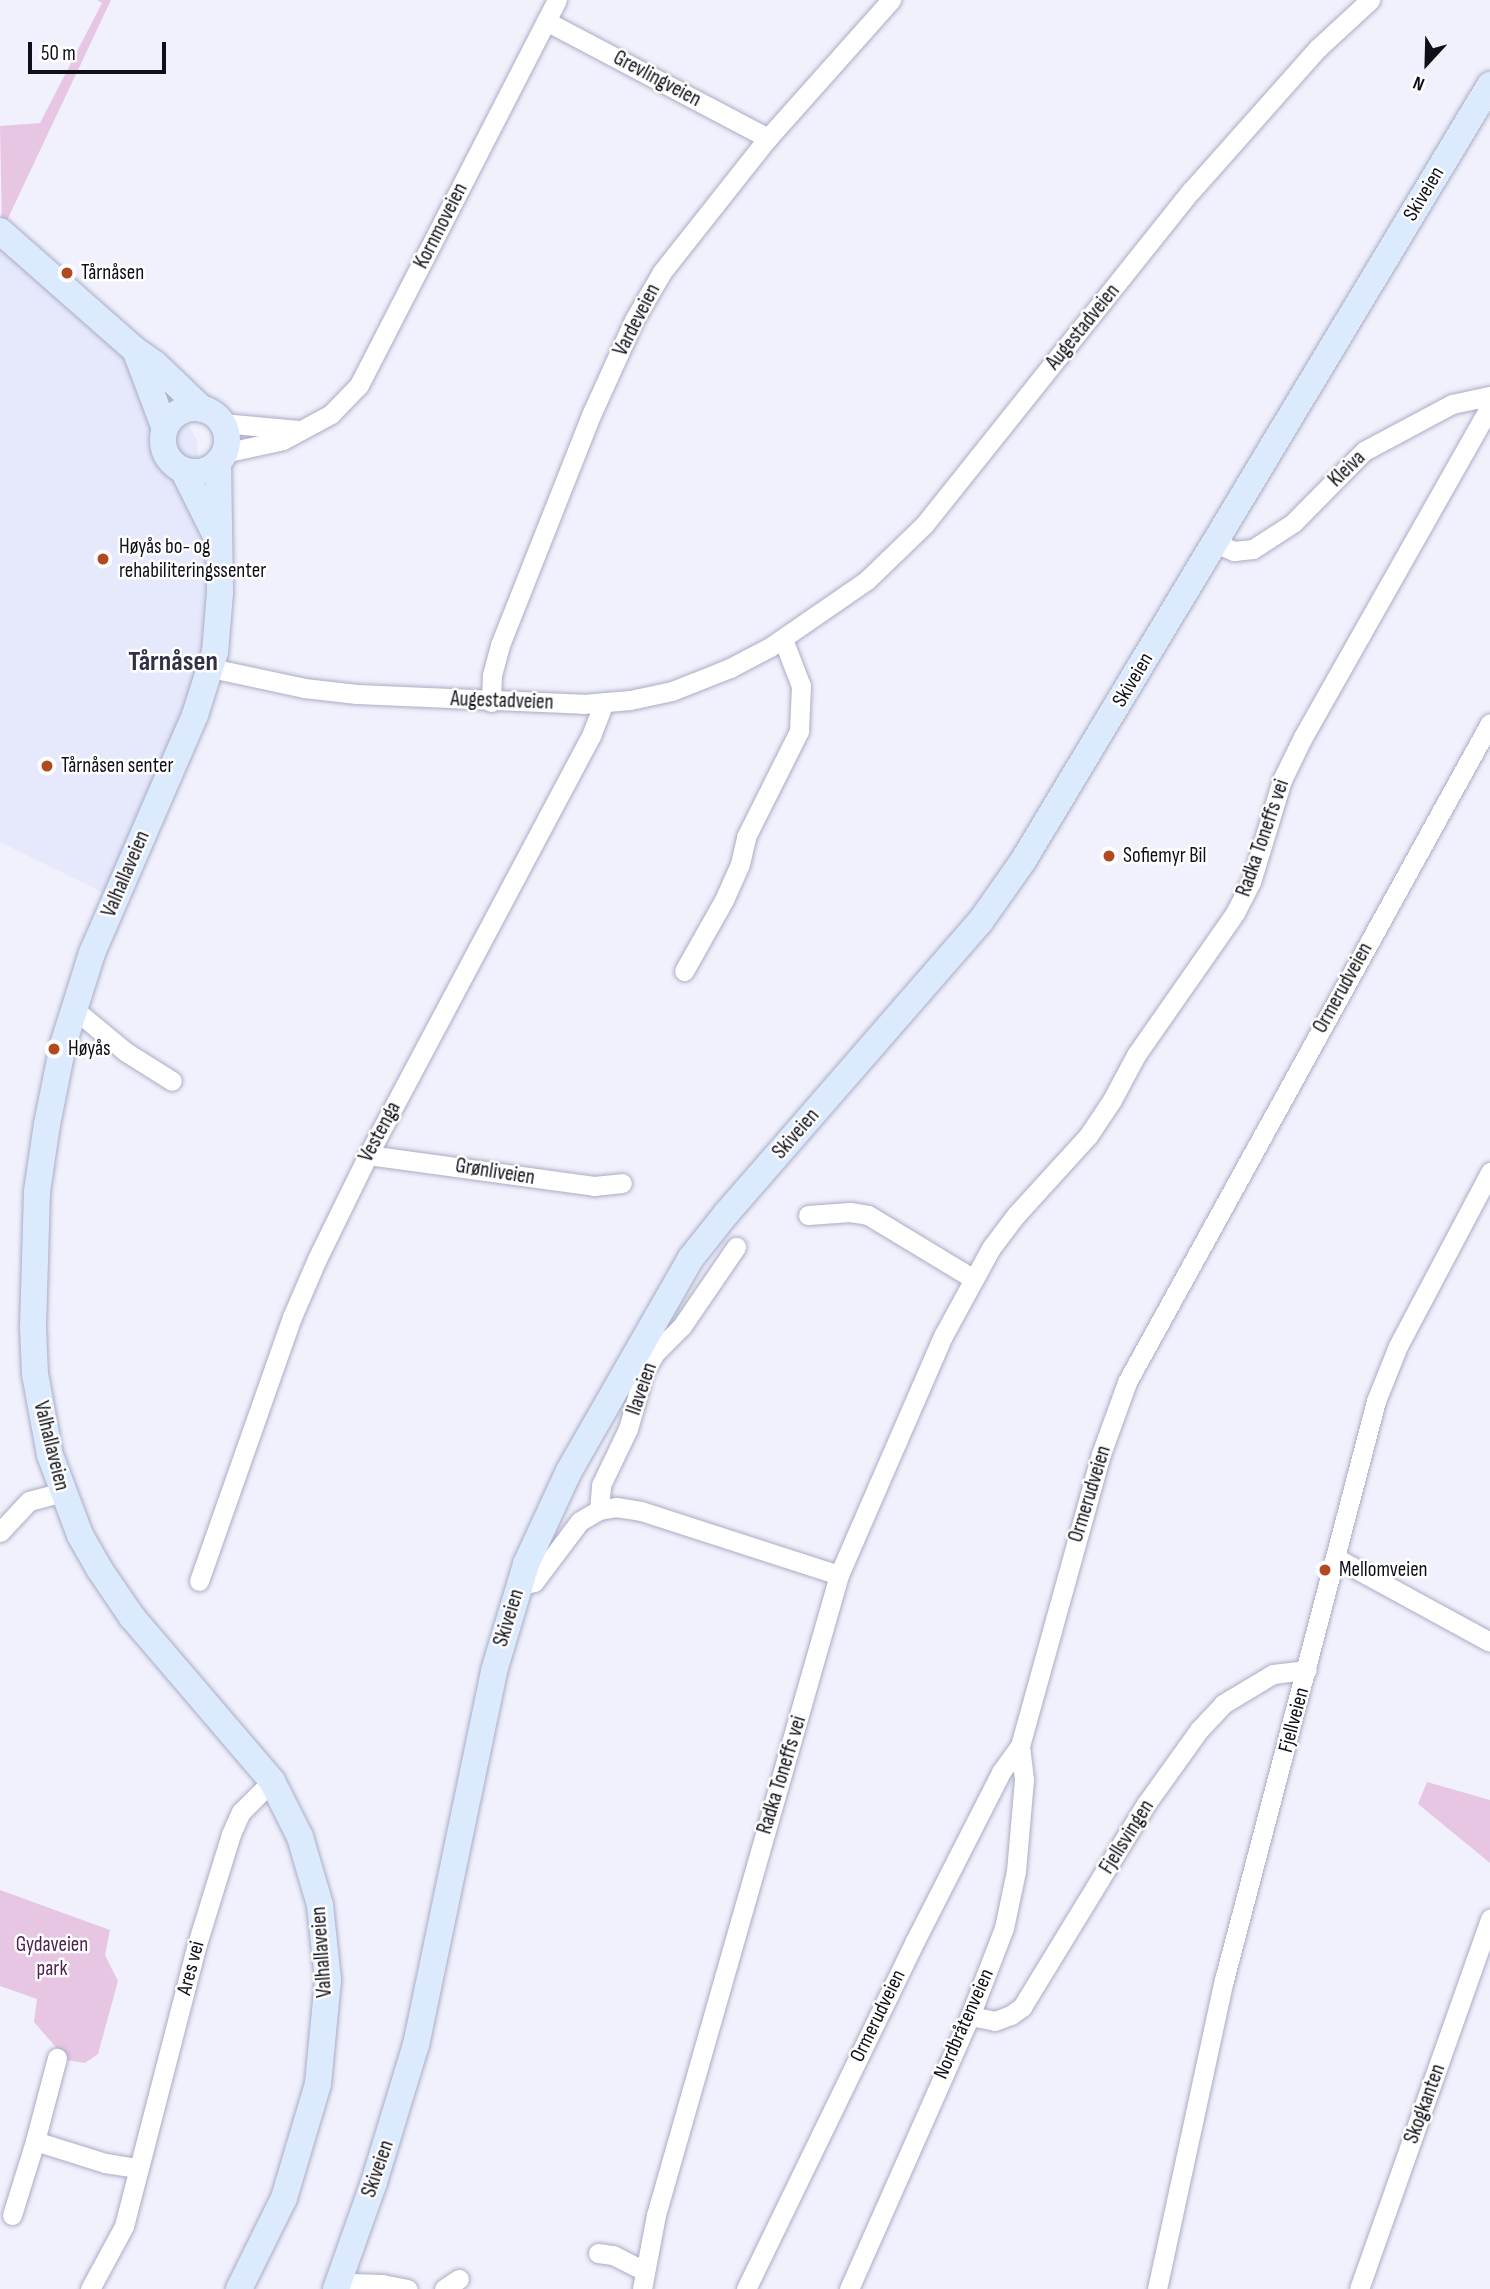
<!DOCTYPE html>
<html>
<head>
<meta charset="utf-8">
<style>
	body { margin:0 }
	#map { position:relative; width:1490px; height:2289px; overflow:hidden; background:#f0f1fc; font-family:"Sofia Sans Condensed",sans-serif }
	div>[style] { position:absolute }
	.built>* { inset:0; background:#e6e8fc }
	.green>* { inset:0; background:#e7c6e4 }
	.roads { filter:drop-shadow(0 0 2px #aaacc5) drop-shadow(0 0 2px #aaacc5) }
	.street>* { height:19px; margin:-9.5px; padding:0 9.5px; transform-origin:9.5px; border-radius:9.5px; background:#fff }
	.secondary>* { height:26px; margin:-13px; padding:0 13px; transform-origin:13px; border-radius:13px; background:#dceafe }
	.secondary>.ring { margin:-13px; padding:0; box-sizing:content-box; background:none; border:26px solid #dceafe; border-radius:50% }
	.dots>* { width:19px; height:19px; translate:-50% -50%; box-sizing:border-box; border:4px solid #fff; border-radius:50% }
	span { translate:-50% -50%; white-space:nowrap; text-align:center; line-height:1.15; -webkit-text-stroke:5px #fff; paint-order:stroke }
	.street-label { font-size:21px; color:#0f0f18 }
	.poi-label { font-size:21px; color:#0f0f18 }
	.left { translate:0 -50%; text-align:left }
	.park-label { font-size:21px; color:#522150 }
	.district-label { font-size:28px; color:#303146; font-weight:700 }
	.north { position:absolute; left:1392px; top:28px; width:70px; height:70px; -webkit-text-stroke:5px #fff; paint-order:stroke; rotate:202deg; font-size:19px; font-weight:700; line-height:28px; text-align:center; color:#0f0f18 }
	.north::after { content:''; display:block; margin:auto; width:24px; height:32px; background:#0f0f18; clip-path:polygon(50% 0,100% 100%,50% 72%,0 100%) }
	.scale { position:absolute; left:28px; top:42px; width:138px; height:32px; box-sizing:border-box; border:4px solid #0f0f18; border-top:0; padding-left:9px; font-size:21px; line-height:24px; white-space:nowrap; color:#0f0f18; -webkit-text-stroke:5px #fff; paint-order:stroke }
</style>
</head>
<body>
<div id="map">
	<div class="built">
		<div style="clip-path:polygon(0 231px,152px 366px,197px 440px,206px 585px,200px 666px,182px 718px,104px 893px,0 842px)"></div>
	</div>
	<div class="green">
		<div style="clip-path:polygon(97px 0,111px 0,2px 231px,0 126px,40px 123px,102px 3px)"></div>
		<div style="clip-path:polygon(1427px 1782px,1490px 1800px,1490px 1863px,1418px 1804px)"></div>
		<div style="clip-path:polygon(0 1890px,110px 1930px,105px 1955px,118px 1981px,98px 2054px,85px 2063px,67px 2060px,34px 2022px,37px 1999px,0 1986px)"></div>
	</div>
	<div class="roads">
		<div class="street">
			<div style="left:546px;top:21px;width:251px;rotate:27.8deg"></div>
			<div style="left:222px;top:423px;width:77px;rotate:5.2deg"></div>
			<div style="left:224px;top:453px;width:60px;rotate:-12.4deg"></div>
			<div style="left:283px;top:440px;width:55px;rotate:-28.4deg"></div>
			<div style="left:331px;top:414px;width:40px;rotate:-46deg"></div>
			<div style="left:359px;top:385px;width:433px;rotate:-62.8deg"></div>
			<div style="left:1215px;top:543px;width:21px;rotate:23deg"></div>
			<div style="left:1234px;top:551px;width:19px;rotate:-6deg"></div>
			<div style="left:1253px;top:549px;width:48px;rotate:-33deg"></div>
			<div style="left:1293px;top:523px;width:101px;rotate:-45.4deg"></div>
			<div style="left:1364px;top:451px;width:100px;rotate:-28.1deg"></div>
			<div style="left:1452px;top:404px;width:39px;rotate:-12deg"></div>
			<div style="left:211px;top:668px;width:95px;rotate:12.1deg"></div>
			<div style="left:304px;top:688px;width:53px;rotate:6.5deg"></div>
			<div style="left:357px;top:694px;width:226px;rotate:2.5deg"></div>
			<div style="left:583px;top:704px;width:47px;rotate:-4.9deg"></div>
			<div style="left:630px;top:700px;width:43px;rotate:-12.1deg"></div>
			<div style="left:672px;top:691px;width:62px;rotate:-21.6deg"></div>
			<div style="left:730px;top:668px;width:45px;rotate:-27.7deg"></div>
			<div style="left:770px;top:647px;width:118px;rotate:-34.6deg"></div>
			<div style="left:867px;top:580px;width:79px;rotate:-44deg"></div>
			<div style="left:924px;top:525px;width:428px;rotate:-51.4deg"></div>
			<div style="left:1191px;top:191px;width:191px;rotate:-48.4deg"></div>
			<div style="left:1318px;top:48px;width:71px;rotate:-42.7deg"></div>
			<div style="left:491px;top:702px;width:27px;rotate:-88deg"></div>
			<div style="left:492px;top:675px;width:31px;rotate:-75deg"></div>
			<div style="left:500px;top:645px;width:247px;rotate:-68.4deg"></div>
			<div style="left:591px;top:415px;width:104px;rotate:-65.6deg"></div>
			<div style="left:634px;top:320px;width:56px;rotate:-59.7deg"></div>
			<div style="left:662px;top:272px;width:171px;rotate:-51.7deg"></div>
			<div style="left:768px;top:138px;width:185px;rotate:-48.3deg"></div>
			<div style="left:684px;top:971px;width:81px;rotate:-60.6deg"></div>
			<div style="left:724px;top:900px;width:39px;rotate:-66deg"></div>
			<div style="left:740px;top:864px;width:28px;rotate:-77deg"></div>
			<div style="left:746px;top:837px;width:119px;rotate:-63.4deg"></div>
			<div style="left:799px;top:731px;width:45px;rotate:-87.5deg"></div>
			<div style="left:801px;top:686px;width:50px;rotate:-111deg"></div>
			<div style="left:74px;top:1009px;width:67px;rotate:39.6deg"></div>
			<div style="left:126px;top:1052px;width:54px;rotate:32.2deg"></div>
			<div style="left:368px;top:1155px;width:228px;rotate:7.8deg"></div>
			<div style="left:594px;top:1186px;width:28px;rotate:-6deg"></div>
			<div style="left:808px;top:1215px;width:42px;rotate:-4.1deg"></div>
			<div style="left:850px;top:1212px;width:18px;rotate:9deg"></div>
			<div style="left:868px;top:1215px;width:122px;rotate:31.2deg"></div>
			<div style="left:599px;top:1510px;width:25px;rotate:-85deg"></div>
			<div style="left:601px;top:1485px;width:62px;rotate:-64.3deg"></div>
			<div style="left:628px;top:1429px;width:59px;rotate:-74.3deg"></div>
			<div style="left:644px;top:1372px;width:22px;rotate:-60deg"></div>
			<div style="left:655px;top:1353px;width:38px;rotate:-45deg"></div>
			<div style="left:682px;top:1326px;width:96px;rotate:-55.6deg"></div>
			<div style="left:0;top:1532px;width:42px;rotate:-46.9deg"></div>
			<div style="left:29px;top:1501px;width:34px;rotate:-15deg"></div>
			<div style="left:1336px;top:1558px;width:175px;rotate:28.6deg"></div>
			<div style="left:199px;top:1581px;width:280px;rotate:-70.6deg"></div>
			<div style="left:292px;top:1317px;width:63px;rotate:-66.7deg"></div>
			<div style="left:317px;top:1259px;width:116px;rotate:-63.9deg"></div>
			<div style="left:368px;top:1155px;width:475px;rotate:-62deg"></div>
			<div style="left:591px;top:736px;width:36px;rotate:-69deg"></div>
			<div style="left:518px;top:1586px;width:16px;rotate:-14deg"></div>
			<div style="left:534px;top:1582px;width:76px;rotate:-53deg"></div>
			<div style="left:580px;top:1521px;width:22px;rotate:-30deg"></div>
			<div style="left:599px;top:1510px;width:17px;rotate:-10deg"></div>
			<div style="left:616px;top:1507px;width:25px;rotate:9deg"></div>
			<div style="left:641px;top:1511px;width:208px;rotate:17.9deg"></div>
			<div style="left:970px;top:2016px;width:25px;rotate:11deg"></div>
			<div style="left:995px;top:2021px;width:17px;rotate:-21deg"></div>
			<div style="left:1011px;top:2015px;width:14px;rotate:-36deg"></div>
			<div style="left:1022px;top:2007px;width:238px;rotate:-58.6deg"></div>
			<div style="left:1146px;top:1804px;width:91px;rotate:-54.4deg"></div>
			<div style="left:1199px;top:1730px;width:35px;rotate:-47deg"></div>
			<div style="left:1223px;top:1704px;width:58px;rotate:-31deg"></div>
			<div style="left:1273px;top:1674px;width:34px;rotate:-7deg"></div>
			<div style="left:35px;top:2141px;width:86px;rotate:-75.2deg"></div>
			<div style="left:12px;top:2215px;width:77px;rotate:-72.7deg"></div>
			<div style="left:35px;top:2141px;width:73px;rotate:17.4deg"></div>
			<div style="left:105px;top:2163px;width:33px;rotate:9deg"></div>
			<div style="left:598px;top:2253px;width:15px;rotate:8deg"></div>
			<div style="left:613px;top:2255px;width:35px;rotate:27deg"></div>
			<div style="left:90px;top:2289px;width:72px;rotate:-61.6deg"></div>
			<div style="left:124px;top:2226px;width:291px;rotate:-75.5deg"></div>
			<div style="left:197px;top:1944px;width:115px;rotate:-72.8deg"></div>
			<div style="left:231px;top:1834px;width:24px;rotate:-66deg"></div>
			<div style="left:241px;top:1812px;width:44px;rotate:-45deg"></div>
			<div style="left:339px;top:2289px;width:13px;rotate:-29deg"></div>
			<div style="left:350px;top:2283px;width:32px;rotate:2deg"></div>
			<div style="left:382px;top:2284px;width:26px;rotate:11deg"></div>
			<div style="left:444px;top:2289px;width:18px;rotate:-34deg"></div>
			<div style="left:642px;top:2289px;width:75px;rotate:-79.3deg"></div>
			<div style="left:656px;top:2215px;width:666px;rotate:-74.04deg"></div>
			<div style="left:839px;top:1575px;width:261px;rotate:-66.5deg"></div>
			<div style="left:943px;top:1336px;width:100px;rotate:-61.4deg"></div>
			<div style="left:991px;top:1248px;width:41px;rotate:-52.9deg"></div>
			<div style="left:1016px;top:1215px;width:107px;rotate:-47.7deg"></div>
			<div style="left:1088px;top:1136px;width:43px;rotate:-56.3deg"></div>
			<div style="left:1112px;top:1100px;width:51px;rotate:-61.9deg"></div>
			<div style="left:1136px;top:1055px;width:173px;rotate:-55.1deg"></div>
			<div style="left:1235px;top:913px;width:35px;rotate:-63deg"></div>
			<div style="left:1251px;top:882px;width:107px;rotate:-73.1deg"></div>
			<div style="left:1282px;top:780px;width:48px;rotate:-64deg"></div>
			<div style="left:1303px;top:737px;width:380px;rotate:-60.5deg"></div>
			<div style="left:746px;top:2289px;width:387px;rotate:-64.1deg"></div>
			<div style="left:915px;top:1941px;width:190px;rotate:-63deg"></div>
			<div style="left:1001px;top:1772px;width:32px;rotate:-54deg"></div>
			<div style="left:1020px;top:1746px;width:303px;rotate:-74.5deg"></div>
			<div style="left:1101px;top:1454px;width:77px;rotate:-70.1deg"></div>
			<div style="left:1127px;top:1382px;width:752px;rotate:-61.15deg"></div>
			<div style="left:849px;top:2289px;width:299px;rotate:-66.1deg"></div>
			<div style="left:970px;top:2016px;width:94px;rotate:-68.9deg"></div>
			<div style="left:1004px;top:1928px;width:58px;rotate:-78.1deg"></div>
			<div style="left:1016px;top:1871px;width:92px;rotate:-85deg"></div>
			<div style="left:1024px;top:1779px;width:33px;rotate:-97deg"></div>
			<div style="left:1157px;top:2289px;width:316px;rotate:-77.8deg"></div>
			<div style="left:1224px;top:1980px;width:599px;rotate:-75.29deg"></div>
			<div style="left:1376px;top:1401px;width:59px;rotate:-68.2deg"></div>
			<div style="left:1398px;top:1346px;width:197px;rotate:-62.1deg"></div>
			<div style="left:1359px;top:2289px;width:393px;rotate:-70.5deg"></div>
		</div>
		<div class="secondary">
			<div style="left:0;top:231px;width:180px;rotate:41.4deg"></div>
			<div style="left:135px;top:350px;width:24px;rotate:35deg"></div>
			<div style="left:155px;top:364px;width:65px;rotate:43.8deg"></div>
			<div style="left:136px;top:352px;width:82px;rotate:69.4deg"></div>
			<div class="ring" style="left:163px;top:408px;width:38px;height:38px"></div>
			<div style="left:218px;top:462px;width:131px;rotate:89.1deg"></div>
			<div style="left:220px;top:593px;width:59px;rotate:94.8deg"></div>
			<div style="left:215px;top:652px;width:66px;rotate:107.6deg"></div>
			<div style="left:195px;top:715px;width:259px;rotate:113.4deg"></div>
			<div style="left:92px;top:953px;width:96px;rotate:107.5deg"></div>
			<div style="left:63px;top:1045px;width:81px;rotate:101.4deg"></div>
			<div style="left:47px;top:1124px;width:69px;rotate:98.4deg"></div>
			<div style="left:37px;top:1192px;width:135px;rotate:91.7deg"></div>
			<div style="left:33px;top:1327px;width:47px;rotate:87.6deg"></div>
			<div style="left:35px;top:1374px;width:82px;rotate:79.5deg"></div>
			<div style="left:50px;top:1455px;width:85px;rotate:69.4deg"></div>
			<div style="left:80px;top:1535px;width:40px;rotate:60.3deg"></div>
			<div style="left:100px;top:1570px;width:57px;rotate:55.8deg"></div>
			<div style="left:132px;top:1617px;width:216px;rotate:49.5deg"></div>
			<div style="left:272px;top:1781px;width:63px;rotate:63.4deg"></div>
			<div style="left:300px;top:1837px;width:71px;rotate:73.6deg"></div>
			<div style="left:320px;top:1905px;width:75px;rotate:83.9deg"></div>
			<div style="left:328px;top:1980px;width:104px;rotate:95.5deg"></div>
			<div style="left:318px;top:2084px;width:119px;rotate:106.6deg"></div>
			<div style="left:284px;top:2198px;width:102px;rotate:116.3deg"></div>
			<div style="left:183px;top:470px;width:74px;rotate:63.4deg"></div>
			<div style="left:336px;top:2289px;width:114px;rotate:-70.4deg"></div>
			<div style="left:374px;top:2182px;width:143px;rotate:-73deg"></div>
			<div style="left:416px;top:2045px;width:382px;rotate:-78.2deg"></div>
			<div style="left:494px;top:1671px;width:112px;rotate:-73.3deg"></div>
			<div style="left:526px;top:1564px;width:102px;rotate:-65.2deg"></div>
			<div style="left:569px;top:1471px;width:245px;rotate:-60.2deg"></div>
			<div style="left:691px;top:1258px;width:56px;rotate:-51.5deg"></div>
			<div style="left:726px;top:1214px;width:387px;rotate:-49deg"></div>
			<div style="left:980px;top:922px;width:75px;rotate:-54.8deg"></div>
			<div style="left:1023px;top:861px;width:906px;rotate:-58.96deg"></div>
		</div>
	</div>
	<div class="dots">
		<div style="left:67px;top:273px;background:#b14a20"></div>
		<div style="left:103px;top:559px;background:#b14a20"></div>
		<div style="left:47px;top:766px;background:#b14a20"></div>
		<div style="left:1109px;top:856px;background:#b14a20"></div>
		<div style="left:54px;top:1049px;background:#b14a20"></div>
		<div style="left:1325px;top:1570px;background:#b14a20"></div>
	</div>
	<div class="street-label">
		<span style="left:657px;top:79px;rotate:28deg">Grevlingveien</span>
		<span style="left:1424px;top:194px;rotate:-59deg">Skiveien</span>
		<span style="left:441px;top:226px;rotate:-63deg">Kornmoveien</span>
		<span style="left:637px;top:320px;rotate:-63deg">Vardeveien</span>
		<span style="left:1083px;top:327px;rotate:-51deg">Augestadveien</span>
		<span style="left:1347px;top:469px;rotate:-44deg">Kleiva</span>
		<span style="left:1133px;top:680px;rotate:-59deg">Skiveien</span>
		<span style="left:502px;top:701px;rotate:2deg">Augestadveien</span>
		<span style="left:1263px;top:838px;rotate:-71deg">Radka Toneffs vei</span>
		<span style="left:126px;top:874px;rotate:-67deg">Valhallaveien</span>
		<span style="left:1343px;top:988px;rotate:-61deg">Ormerudveien</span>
		<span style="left:380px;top:1132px;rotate:-62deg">Vestenga</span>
		<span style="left:796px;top:1134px;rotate:-49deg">Skiveien</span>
		<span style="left:495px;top:1172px;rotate:9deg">Grønliveien</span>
		<span style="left:642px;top:1389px;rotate:-71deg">Ilaveien</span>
		<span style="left:51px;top:1446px;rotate:76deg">Valhallaveien</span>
		<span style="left:1090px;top:1494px;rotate:-73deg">Ormerudveien</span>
		<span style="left:509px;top:1618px;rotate:-73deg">Skiveien</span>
		<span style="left:1294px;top:1720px;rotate:-75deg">Fjellveien</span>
		<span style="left:782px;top:1775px;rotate:-73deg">Radka Toneffs vei</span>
		<span style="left:1127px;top:1837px;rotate:-58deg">Fjellsvingen</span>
		<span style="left:322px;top:1952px;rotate:-94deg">Valhallaveien</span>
		<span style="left:191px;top:1968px;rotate:-75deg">Ares vei</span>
		<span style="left:878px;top:2016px;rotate:-64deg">Ormerudveien</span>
		<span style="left:964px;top:2024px;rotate:-66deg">Nordbråtenveien</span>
		<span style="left:1425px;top:2104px;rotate:-70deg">Skogkanten</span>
		<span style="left:378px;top:2169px;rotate:-71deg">Skiveien</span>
	</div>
	<div class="poi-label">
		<span class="left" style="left:81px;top:273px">Tårnåsen</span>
		<span class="left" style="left:119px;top:559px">Høyås bo- og<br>rehabiliteringssenter</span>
		<span class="left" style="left:61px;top:766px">Tårnåsen senter</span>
		<span class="left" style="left:1123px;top:856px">Sofiemyr Bil</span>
		<span class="left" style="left:68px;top:1049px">Høyås</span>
		<span class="left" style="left:1339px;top:1570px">Mellomveien</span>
	</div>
	<div class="park-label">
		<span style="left:52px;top:1957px">Gydaveien<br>park</span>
	</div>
	<div class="district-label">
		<span style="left:173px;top:662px">Tårnåsen</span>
	</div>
	<div class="north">N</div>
	<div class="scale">50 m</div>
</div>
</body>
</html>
